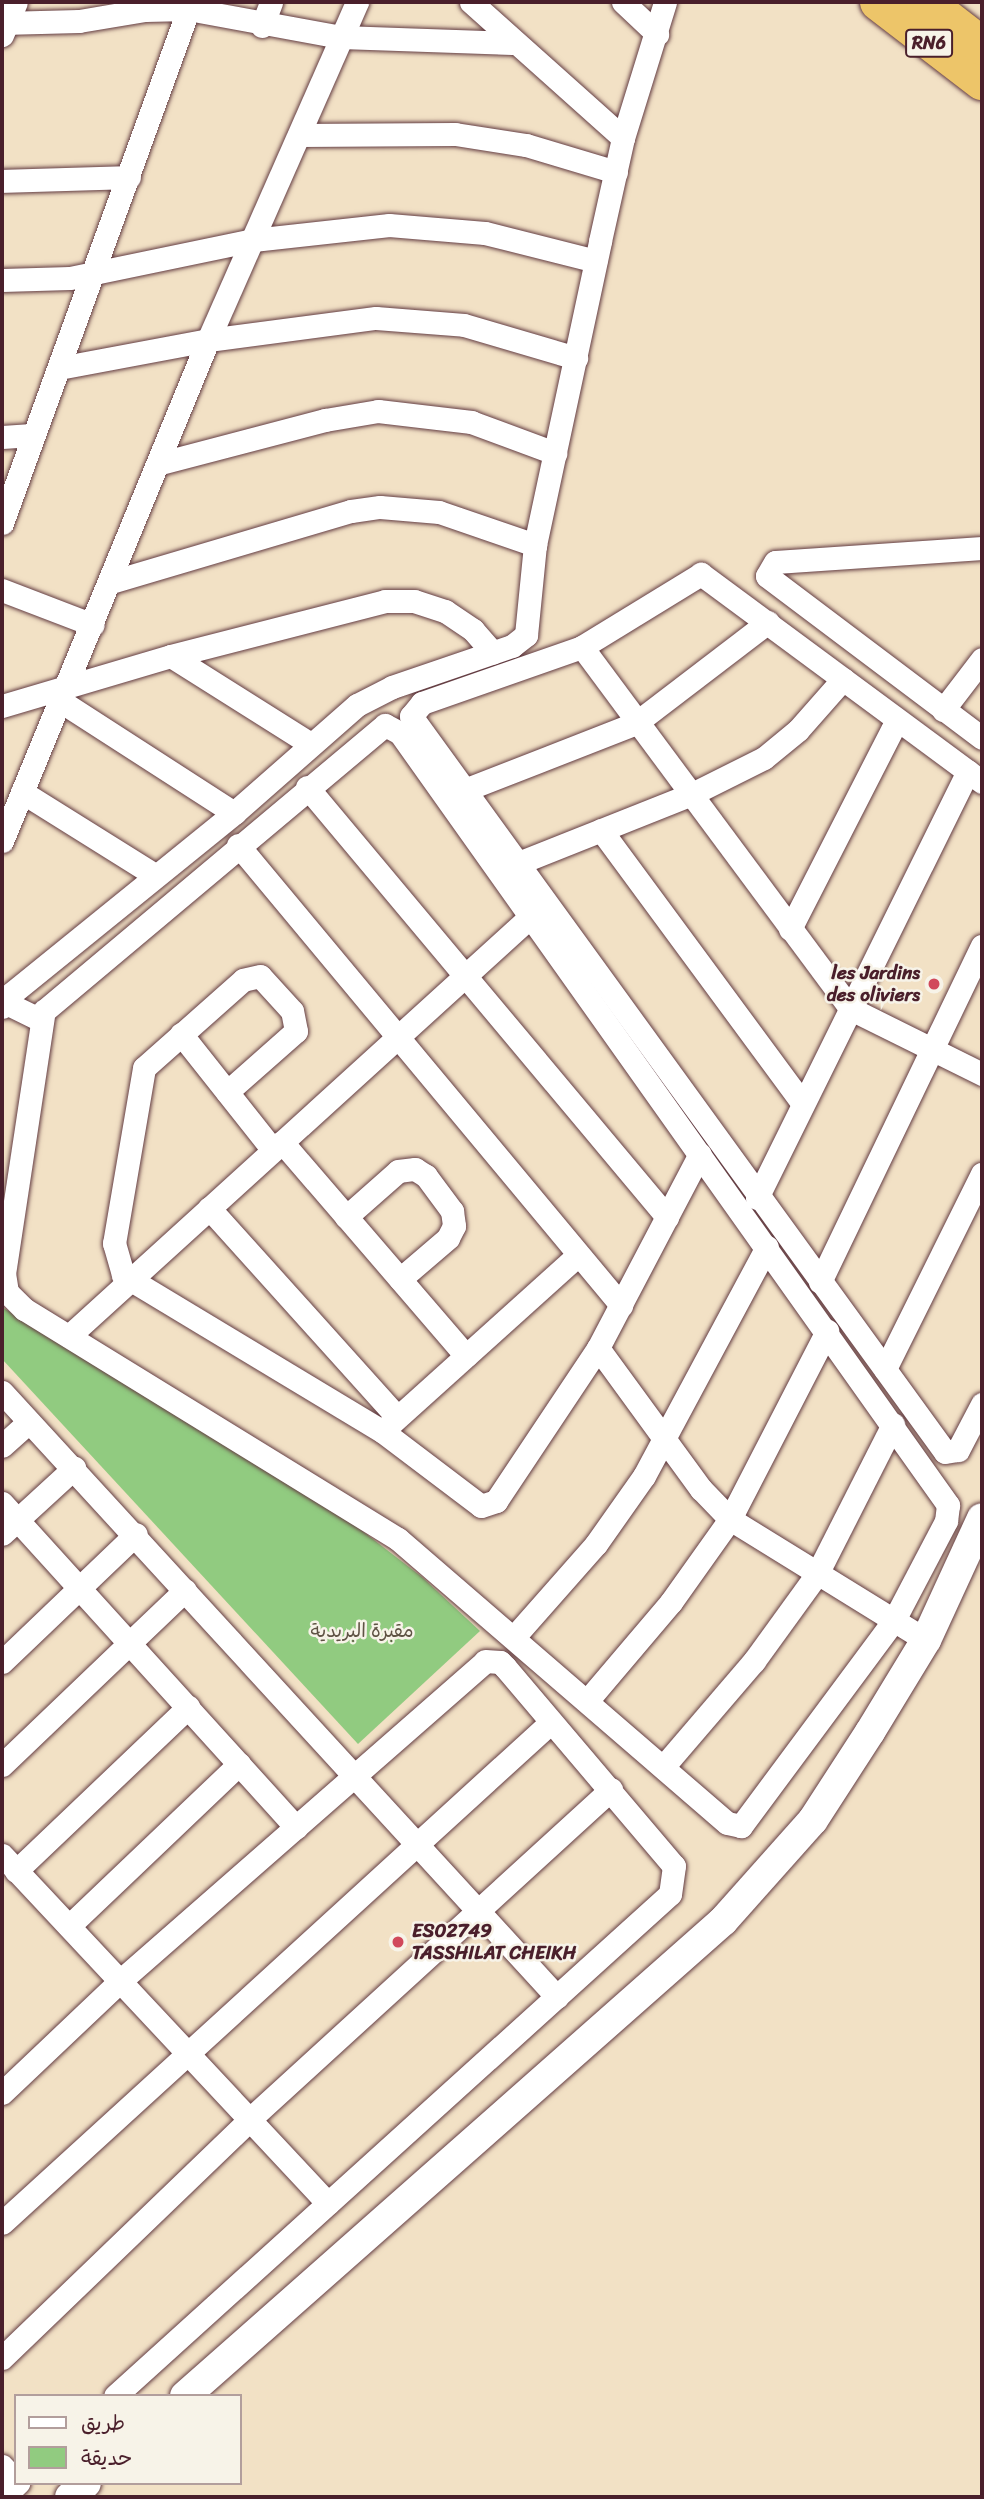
<!DOCTYPE html>
<html>
<head>
<meta charset="utf-8">
<style>
	body { margin:0 }
	#map { position:relative; width:984px; height:2499px; overflow:hidden; background:#f2e1c5; font-family:Sriracha,"Playpen Sans Arabic",sans-serif }
	div>[style] { position:absolute }
	.green>* { inset:0; background:#91cb80 }
	.roads { filter:drop-shadow(0 0 2px #633c42) drop-shadow(0 0 2px #633c42) }
	.minor>* { height:23px; margin:-11.5px; padding:0 11.5px; transform-origin:11.5px; border-radius:11.5px; background:#fff }
	.tertiary>* { height:30px; margin:-15px; padding:0 15px; transform-origin:15px; border-radius:15px; background:#fff }
	.trunk>* { height:38px; margin:-19px; padding:0 19px; transform-origin:19px; border-radius:19px; background:#edc569 }
	.dots>* { width:19px; height:19px; translate:-50% -50%; box-sizing:border-box; border:4px solid #f7f3e8; border-radius:50% }
	span { translate:-50% -50%; white-space:nowrap; text-align:center; line-height:1.15; -webkit-text-stroke:5px #f7f3e8; paint-order:stroke }
	.shield-label span { padding:2px 5px; background:#f7f3e8; border:2px solid; border-radius:5px; -webkit-text-stroke-width:0 }
	.shield-label { font-size:18px; color:#4a1f2b; font-weight:700 }
	.poi-label { font-size:19px; color:#4a1f2b; font-weight:700 }
	.right { translate:-100% -50%; text-align:right }
	.left { translate:0 -50%; text-align:left }
	.park-label { font-size:19px; color:#5f5344 }
	.frame { position:absolute; inset:0; border:4px solid #4a1f2b; pointer-events:none }
	.legend { position:absolute; left:14px; top:2394px; width:228px; height:91px; box-sizing:border-box; background:#f7f3e8; border:2px solid #b29e9c; margin:0; padding:9px 12px; list-style:none; font-size:21px; color:#4a1f2b }
	.legend li { display:flex; align-items:center; gap:14px; height:35px }
	.legend b { width:35px; border:2px solid #b29e9c }
</style>
</head>
<body>
<div id="map">
	<div class="green">
		<div style="clip-path:polygon(2px 1307px,343px 1516px,422px 1577px,480px 1631px,358px 1744px,2px 1359px)"></div>
	</div>
	<div class="roads">
		<div class="minor">
			<div style="left:471px;top:2px;width:204px;rotate:41.8deg"></div>
			<div style="left:623px;top:2px;width:47px;rotate:43.3deg"></div>
			<div style="left:2px;top:23px;width:77px;rotate:-1.5deg"></div>
			<div style="left:79px;top:21px;width:67px;rotate:-9.5deg"></div>
			<div style="left:145px;top:10px;width:43px;rotate:-1.3deg"></div>
			<div style="left:188px;top:9px;width:156px;rotate:10.4deg"></div>
			<div style="left:341px;top:37px;width:171px;rotate:2deg"></div>
			<div style="left:262px;top:26px;width:26px;rotate:-69deg"></div>
			<div style="left:2px;top:35px;width:36px;rotate:-67deg"></div>
			<div style="left:299px;top:135px;width:156px;rotate:-0.4deg"></div>
			<div style="left:455px;top:134px;width:72px;rotate:8.8deg"></div>
			<div style="left:526px;top:145px;width:94px;rotate:16.7deg"></div>
			<div style="left:2px;top:181px;width:127px;rotate:-1.8deg"></div>
			<div style="left:2px;top:280px;width:68px;rotate:-1.7deg"></div>
			<div style="left:70px;top:278px;width:187px;rotate:-11.7deg"></div>
			<div style="left:253px;top:240px;width:137px;rotate:-6.3deg"></div>
			<div style="left:389px;top:225px;width:96px;rotate:4.8deg"></div>
			<div style="left:485px;top:233px;width:114px;rotate:14.2deg"></div>
			<div style="left:59px;top:368px;width:152px;rotate:-10.6deg"></div>
			<div style="left:208px;top:340px;width:169px;rotate:-7.5deg"></div>
			<div style="left:376px;top:318px;width:88px;rotate:4.5deg"></div>
			<div style="left:464px;top:325px;width:117px;rotate:16.4deg"></div>
			<div style="left:2px;top:437px;width:30px;rotate:-4deg"></div>
			<div style="left:161px;top:463px;width:170px;rotate:-14.7deg"></div>
			<div style="left:325px;top:420px;width:54px;rotate:-9.6deg"></div>
			<div style="left:378px;top:411px;width:94px;rotate:6.7deg"></div>
			<div style="left:471px;top:422px;width:90px;rotate:20.3deg"></div>
			<div style="left:2px;top:523px;width:554px;rotate:-70.06deg"></div>
			<div style="left:982px;top:548px;width:207px;rotate:176.1deg"></div>
			<div style="left:775px;top:562px;width:16px;rotate:120deg"></div>
			<div style="left:767px;top:576px;width:269px;rotate:37deg"></div>
			<div style="left:111px;top:582px;width:250px;rotate:-16.5deg"></div>
			<div style="left:351px;top:511px;width:29px;rotate:-8deg"></div>
			<div style="left:380px;top:507px;width:59px;rotate:4.8deg"></div>
			<div style="left:439px;top:512px;width:102px;rotate:19deg"></div>
			<div style="left:2px;top:590px;width:97px;rotate:21deg"></div>
			<div style="left:582px;top:647px;width:451px;rotate:53.4deg"></div>
			<div style="left:851px;top:1009px;width:146px;rotate:26.4deg"></div>
			<div style="left:171px;top:656px;width:165px;rotate:32.2deg"></div>
			<div style="left:62px;top:702px;width:205px;rotate:32.8deg"></div>
			<div style="left:2px;top:706px;width:176px;rotate:-16.5deg"></div>
			<div style="left:171px;top:656px;width:221px;rotate:-14.4deg"></div>
			<div style="left:385px;top:601px;width:29px"></div>
			<div style="left:414px;top:601px;width:33px;rotate:18deg"></div>
			<div style="left:445px;top:611px;width:34px;rotate:34deg"></div>
			<div style="left:473px;top:630px;width:30px;rotate:49deg"></div>
			<div style="left:943px;top:710px;width:64px;rotate:-52.6deg"></div>
			<div style="left:385px;top:725px;width:17px;rotate:28deg"></div>
			<div style="left:400px;top:733px;width:947px;rotate:54.63deg"></div>
			<div style="left:948px;top:1505px;width:16px;rotate:97deg"></div>
			<div style="left:946px;top:1521px;width:112px;rotate:117.7deg"></div>
			<div style="left:894px;top:1620px;width:257px;rotate:126.6deg"></div>
			<div style="left:741px;top:1826px;width:14px;rotate:-168deg"></div>
			<div style="left:727px;top:1823px;width:435px;rotate:-139.2deg"></div>
			<div style="left:398px;top:1539px;width:439px;rotate:-148.4deg"></div>
			<div style="left:24px;top:1309px;width:24px;rotate:-135deg"></div>
			<div style="left:7px;top:1292px;width:18px;rotate:-99deg"></div>
			<div style="left:4px;top:1274px;width:266px;rotate:-81.4deg"></div>
			<div style="left:44px;top:1011px;width:445px;rotate:-40deg"></div>
			<div style="left:982px;top:782px;width:350px;rotate:-143.5deg"></div>
			<div style="left:701px;top:574px;width:140px;rotate:148.5deg"></div>
			<div style="left:582px;top:647px;width:170px;rotate:160.7deg"></div>
			<div style="left:422px;top:703px;width:17px;rotate:130deg"></div>
			<div style="left:411px;top:716px;width:909px;rotate:54.04deg"></div>
			<div style="left:945px;top:1452px;width:13px;rotate:-9deg"></div>
			<div style="left:958px;top:1450px;width:52px;rotate:-62.4deg"></div>
			<div style="left:307px;top:787px;width:561px;rotate:50.06deg"></div>
			<div style="left:462px;top:791px;width:187px;rotate:-21.3deg"></div>
			<div style="left:636px;top:723px;width:166px;rotate:-37.4deg"></div>
			<div style="left:22px;top:792px;width:157px;rotate:32deg"></div>
			<div style="left:601px;top:830px;width:340px;rotate:53.6deg"></div>
			<div style="left:2px;top:841px;width:542px;rotate:-67.65deg"></div>
			<div style="left:208px;top:340px;width:369px;rotate:-66.2deg"></div>
			<div style="left:238px;top:845px;width:599px;rotate:50.22deg"></div>
			<div style="left:516px;top:864px;width:189px;rotate:-21.7deg"></div>
			<div style="left:692px;top:794px;width:80px;rotate:-26.6deg"></div>
			<div style="left:764px;top:758px;width:44px;rotate:-39.5deg"></div>
			<div style="left:798px;top:730px;width:68px;rotate:-48.6deg"></div>
			<div style="left:790px;top:929px;width:235px;rotate:-62.9deg"></div>
			<div style="left:2px;top:1001px;width:43px;rotate:26deg"></div>
			<div style="left:2px;top:1007px;width:17px;rotate:-54deg"></div>
			<div style="left:12px;top:993px;width:286px;rotate:-39deg"></div>
			<div style="left:234px;top:813px;width:164px;rotate:-41.3deg"></div>
			<div style="left:357px;top:705px;width:39px;rotate:-27deg"></div>
			<div style="left:392px;top:687px;width:127px;rotate:-18.9deg"></div>
			<div style="left:512px;top:646px;width:18px;rotate:-38deg"></div>
			<div style="left:526px;top:635px;width:90px;rotate:-84.3deg"></div>
			<div style="left:535px;top:545px;width:311px;rotate:-77.9deg"></div>
			<div style="left:600px;top:241px;width:106px;rotate:-77.4deg"></div>
			<div style="left:623px;top:138px;width:142px;rotate:-72.8deg"></div>
			<div style="left:181px;top:1034px;width:148px;rotate:51.6deg"></div>
			<div style="left:227px;top:1092px;width:92px;rotate:-41.5deg"></div>
			<div style="left:296px;top:1031px;width:20px;rotate:-101deg"></div>
			<div style="left:292px;top:1011px;width:47px;rotate:-132.4deg"></div>
			<div style="left:260px;top:976px;width:17px;rotate:167deg"></div>
			<div style="left:243px;top:980px;width:132px;rotate:138.4deg"></div>
			<div style="left:144px;top:1068px;width:178px;rotate:99.7deg"></div>
			<div style="left:114px;top:1243px;width:33px;rotate:74deg"></div>
			<div style="left:123px;top:1275px;width:302px;rotate:31.1deg"></div>
			<div style="left:382px;top:1431px;width:124px;rotate:37.1deg"></div>
			<div style="left:481px;top:1506px;width:16px;rotate:-18deg"></div>
			<div style="left:496px;top:1501px;width:184px;rotate:-56.3deg"></div>
			<div style="left:598px;top:1348px;width:219px;rotate:-62.3deg"></div>
			<div style="left:282px;top:1142px;width:282px;rotate:49.3deg"></div>
			<div style="left:757px;top:1198px;width:476px;rotate:-63.7deg"></div>
			<div style="left:209px;top:1208px;width:281px;rotate:48deg"></div>
			<div style="left:346px;top:1217px;width:69px;rotate:-41.5deg"></div>
			<div style="left:398px;top:1171px;width:17px;rotate:-7deg"></div>
			<div style="left:415px;top:1169px;width:13px;rotate:32deg"></div>
			<div style="left:426px;top:1176px;width:44px;rotate:53.4deg"></div>
			<div style="left:452px;top:1211px;width:15px;rotate:82deg"></div>
			<div style="left:454px;top:1226px;width:13px;rotate:117deg"></div>
			<div style="left:448px;top:1238px;width:63px;rotate:139.5deg"></div>
			<div style="left:820px;top:1282px;width:373px;rotate:-64.3deg"></div>
			<div style="left:69px;top:1336px;width:624px;rotate:-42.27deg"></div>
			<div style="left:598px;top:1348px;width:175px;rotate:53.9deg"></div>
			<div style="left:701px;top:1489px;width:42px;rotate:46deg"></div>
			<div style="left:730px;top:1519px;width:230px;rotate:31.7deg"></div>
			<div style="left:885px;top:1369px;width:218px;rotate:-63.6deg"></div>
			<div style="left:2px;top:1392px;width:821px;rotate:47.47deg"></div>
			<div style="left:387px;top:1427px;width:256px;rotate:-42deg"></div>
			<div style="left:2px;top:1446px;width:36px;rotate:-42deg"></div>
			<div style="left:2px;top:1503px;width:438px;rotate:47.8deg"></div>
			<div style="left:2px;top:1534px;width:98px;rotate:-42.5deg"></div>
			<div style="left:514px;top:1637px;width:124px;rotate:-48.6deg"></div>
			<div style="left:596px;top:1544px;width:83px;rotate:-54.8deg"></div>
			<div style="left:644px;top:1476px;width:260px;rotate:-61.8deg"></div>
			<div style="left:2px;top:1662px;width:185px;rotate:-43.7deg"></div>
			<div style="left:587px;top:1701px;width:130px;rotate:-49.7deg"></div>
			<div style="left:671px;top:1602px;width:102px;rotate:-54.6deg"></div>
			<div style="left:730px;top:1519px;width:212px;rotate:-62.7deg"></div>
			<div style="left:2px;top:1765px;width:253px;rotate:-43.7deg"></div>
			<div style="left:663px;top:1767px;width:140px;rotate:-49.4deg"></div>
			<div style="left:754px;top:1661px;width:107px;rotate:-54.1deg"></div>
			<div style="left:817px;top:1574px;width:168px;rotate:-63.1deg"></div>
			<div style="left:2px;top:1855px;width:477px;rotate:46.9deg"></div>
			<div style="left:16px;top:1871px;width:238px;rotate:-43.6deg"></div>
			<div style="left:69px;top:1926px;width:235px;rotate:-43.6deg"></div>
			<div style="left:2px;top:2093px;width:163px;rotate:-43.5deg"></div>
			<div style="left:120px;top:1981px;width:485px;rotate:-41.2deg"></div>
			<div style="left:485px;top:1661px;width:15px;rotate:4deg"></div>
			<div style="left:500px;top:1662px;width:7px;rotate:45deg"></div>
			<div style="left:505px;top:1667px;width:261px;rotate:49.7deg"></div>
			<div style="left:674px;top:1866px;width:28px;rotate:98deg"></div>
			<div style="left:670px;top:1894px;width:748px;rotate:137.87deg"></div>
			<div style="left:2px;top:2223px;width:743px;rotate:-42.38deg"></div>
			<div style="left:2px;top:2358px;width:344px;rotate:-43.9deg"></div>
			<div style="left:250px;top:2119px;width:489px;rotate:-42.4deg"></div>
			<div style="left:2px;top:2466px;width:21px;rotate:47deg"></div>
			<div style="left:3px;top:2497px;width:21px;rotate:-43deg"></div>
		</div>
		<div class="tertiary">
			<div style="left:185px;top:2396px;width:718px;rotate:-41.44deg"></div>
			<div style="left:723px;top:1921px;width:135px;rotate:-48.3deg"></div>
			<div style="left:813px;top:1820px;width:105px;rotate:-57.1deg"></div>
			<div style="left:870px;top:1732px;width:108px;rotate:-58.7deg"></div>
			<div style="left:926px;top:1640px;width:134px;rotate:-65.3deg"></div>
			<div style="left:70px;top:2497px;width:21px;rotate:-41deg"></div>
		</div>
		<div class="trunk">
			<div style="left:879px;top:2px;width:130px;rotate:37.5deg"></div>
			<div style="left:925px;top:2px;width:72px;rotate:37.7deg"></div>
		</div>
	</div>
	<div class="dots">
		<div style="left:934px;top:984px;background:#d1495b"></div>
		<div style="left:398px;top:1942px;background:#d1495b"></div>
	</div>
	<div class="shield-label">
		<span style="left:929px;top:43px">RN6</span>
	</div>
	<div class="poi-label">
		<span class="right" style="left:920px;top:984px">les Jardins<br>des oliviers</span>
		<span class="left" style="left:412px;top:1942px">ES02749<br>TASSHILAT CHEIKH</span>
	</div>
	<div class="park-label">
		<span style="left:362px;top:1631px">مقبرة البريدية</span>
	</div>
	<div class="frame"></div>
	<ul class="legend">
	<li><b style="height:9px;background:#fff"></b>طريق</li>
	<li><b style="height:19px;background:#91cb80"></b>حديقة</li>
	</ul>
</div>
</body>
</html>
